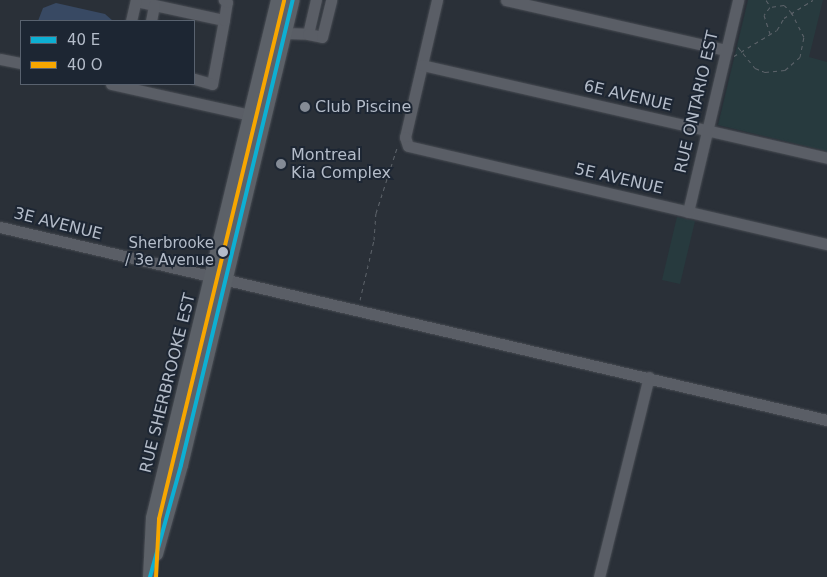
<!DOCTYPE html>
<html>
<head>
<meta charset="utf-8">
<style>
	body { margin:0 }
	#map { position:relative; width:827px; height:577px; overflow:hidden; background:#2a3038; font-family:"DejaVu Sans",sans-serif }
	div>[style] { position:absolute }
	.green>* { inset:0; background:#273a3e }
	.water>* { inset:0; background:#384963 }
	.path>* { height:1px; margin-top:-0.5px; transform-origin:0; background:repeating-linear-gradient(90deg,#5d636a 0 4px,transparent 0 8px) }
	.roads { filter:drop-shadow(0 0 1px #484c53) drop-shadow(0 0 1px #484c53) }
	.minor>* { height:11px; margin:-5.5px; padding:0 5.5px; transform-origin:5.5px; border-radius:5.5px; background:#5a5e66 }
	.major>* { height:14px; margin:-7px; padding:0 7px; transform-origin:7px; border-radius:7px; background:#5c6168 }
	.bus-1>* { height:4px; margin:-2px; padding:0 2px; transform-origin:2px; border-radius:2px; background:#0dafd3 }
	.bus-2>* { height:4px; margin:-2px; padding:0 2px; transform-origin:2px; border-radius:2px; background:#f7a600 }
	.dots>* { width:14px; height:14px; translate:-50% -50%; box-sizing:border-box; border:2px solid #1d2633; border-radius:50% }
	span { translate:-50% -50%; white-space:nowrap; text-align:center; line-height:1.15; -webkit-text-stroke:4px #1d2633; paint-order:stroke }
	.bus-label { font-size:15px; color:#b4bcc9 }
	.right { translate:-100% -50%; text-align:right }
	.street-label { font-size:16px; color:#b4bcc9 }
	.poi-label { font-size:16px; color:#b4bcc9 }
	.left { translate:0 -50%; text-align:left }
	.legend { position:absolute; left:20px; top:20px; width:175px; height:65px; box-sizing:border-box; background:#1d2633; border:1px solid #59626f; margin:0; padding:6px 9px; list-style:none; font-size:15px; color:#b4bcc9 }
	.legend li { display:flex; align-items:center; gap:10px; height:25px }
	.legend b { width:25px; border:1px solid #59626f }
</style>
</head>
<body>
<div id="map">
	<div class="green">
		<div style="clip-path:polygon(748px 0,823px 0,809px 57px,827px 62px,827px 151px,718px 125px)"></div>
		<div style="clip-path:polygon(677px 217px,695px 221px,680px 284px,662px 280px)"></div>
	</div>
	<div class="water">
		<div style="clip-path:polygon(56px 3px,105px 14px,113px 21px,38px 21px,43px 8px)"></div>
	</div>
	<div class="path">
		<div style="left:766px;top:0;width:7px;rotate:56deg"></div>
		<div style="left:738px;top:47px;width:27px;rotate:51deg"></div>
		<div style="left:755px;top:68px;width:11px;rotate:22deg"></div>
		<div style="left:765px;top:72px;width:20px;rotate:-6deg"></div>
		<div style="left:785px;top:70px;width:20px;rotate:-41deg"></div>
		<div style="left:800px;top:57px;width:20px;rotate:-79deg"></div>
		<div style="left:804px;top:37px;width:27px;rotate:-117deg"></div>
		<div style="left:792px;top:13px;width:11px;rotate:-135deg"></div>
		<div style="left:784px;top:5px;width:14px;rotate:172deg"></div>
		<div style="left:770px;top:7px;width:10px;rotate:127deg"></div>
		<div style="left:764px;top:15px;width:20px;rotate:72deg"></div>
		<div style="left:734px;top:56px;width:50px;rotate:-31.2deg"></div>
		<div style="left:777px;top:30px;width:14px;rotate:-60deg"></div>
		<div style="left:784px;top:18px;width:34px;rotate:-32deg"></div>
		<div style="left:360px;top:300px;width:62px;rotate:-76.9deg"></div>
		<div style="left:374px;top:240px;width:27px;rotate:-86deg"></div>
		<div style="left:376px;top:213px;width:71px;rotate:-72.1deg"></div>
	</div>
	<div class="roads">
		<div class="minor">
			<div style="left:437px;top:0;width:141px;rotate:103.1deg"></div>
			<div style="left:405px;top:137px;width:9px;rotate:72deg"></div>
			<div style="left:408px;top:146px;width:430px;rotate:13.2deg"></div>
			<div style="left:506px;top:0;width:226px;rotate:12.8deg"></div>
			<div style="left:136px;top:1px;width:90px;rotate:12.2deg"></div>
			<div style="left:224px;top:20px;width:65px;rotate:100.6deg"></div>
			<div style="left:212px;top:84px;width:19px;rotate:-164deg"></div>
			<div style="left:224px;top:20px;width:18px;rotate:-81deg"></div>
			<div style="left:227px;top:2px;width:4px;rotate:-146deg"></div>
			<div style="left:131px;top:21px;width:22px;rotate:-77deg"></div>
			<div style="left:151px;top:21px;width:16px;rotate:-79deg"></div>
			<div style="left:285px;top:33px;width:23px;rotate:2deg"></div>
			<div style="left:308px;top:34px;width:35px;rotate:-77deg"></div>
			<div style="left:308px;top:34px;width:14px;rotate:12deg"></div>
			<div style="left:322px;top:37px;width:38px;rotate:-76deg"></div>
			<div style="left:0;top:59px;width:21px;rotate:11deg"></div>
			<div style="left:422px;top:65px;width:416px;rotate:12.9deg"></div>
			<div style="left:111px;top:84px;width:142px;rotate:12.6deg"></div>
			<div style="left:688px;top:212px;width:218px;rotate:-76.7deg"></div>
			<div style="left:0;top:227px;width:849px;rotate:13.14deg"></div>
			<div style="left:599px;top:577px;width:206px;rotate:-76deg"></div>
		</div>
		<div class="major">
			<div style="left:156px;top:554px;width:92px;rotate:-74.3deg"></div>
			<div style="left:181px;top:465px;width:478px;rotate:-76.5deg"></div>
			<div style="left:150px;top:577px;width:59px;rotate:-87.1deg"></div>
			<div style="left:153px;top:518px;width:533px;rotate:-76.43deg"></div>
		</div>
	</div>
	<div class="bus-1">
		<div style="left:150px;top:577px;width:116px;rotate:-74.5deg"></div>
		<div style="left:181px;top:465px;width:478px;rotate:-76.5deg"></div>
	</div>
	<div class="bus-2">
		<div style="left:156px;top:577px;width:58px;rotate:-87deg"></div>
		<div style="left:159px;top:519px;width:533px;rotate:-76.43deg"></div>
	</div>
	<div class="dots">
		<div style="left:305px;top:107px;background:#848b96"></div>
		<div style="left:281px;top:164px;background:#848b96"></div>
		<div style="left:223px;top:252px;background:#b4bcc9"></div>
	</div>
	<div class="bus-label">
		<span class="right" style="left:214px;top:252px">Sherbrooke<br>/ 3e Avenue</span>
	</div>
	<div class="street-label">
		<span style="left:628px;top:96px;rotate:13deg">6E AVENUE</span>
		<span style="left:697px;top:102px;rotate:-77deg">RUE ONTARIO EST</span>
		<span style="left:619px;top:179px;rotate:13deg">5E AVENUE</span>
		<span style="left:58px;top:224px;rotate:14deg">3E AVENUE</span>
		<span style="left:168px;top:383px;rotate:-76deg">RUE SHERBROOKE EST</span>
	</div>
	<div class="poi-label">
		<span class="left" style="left:315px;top:107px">Club Piscine</span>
		<span class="left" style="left:291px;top:164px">Montreal<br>Kia Complex</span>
	</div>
	<ul class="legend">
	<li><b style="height:6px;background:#0dafd3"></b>40 E</li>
	<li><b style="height:6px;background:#f7a600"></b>40 O</li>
	</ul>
</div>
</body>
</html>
